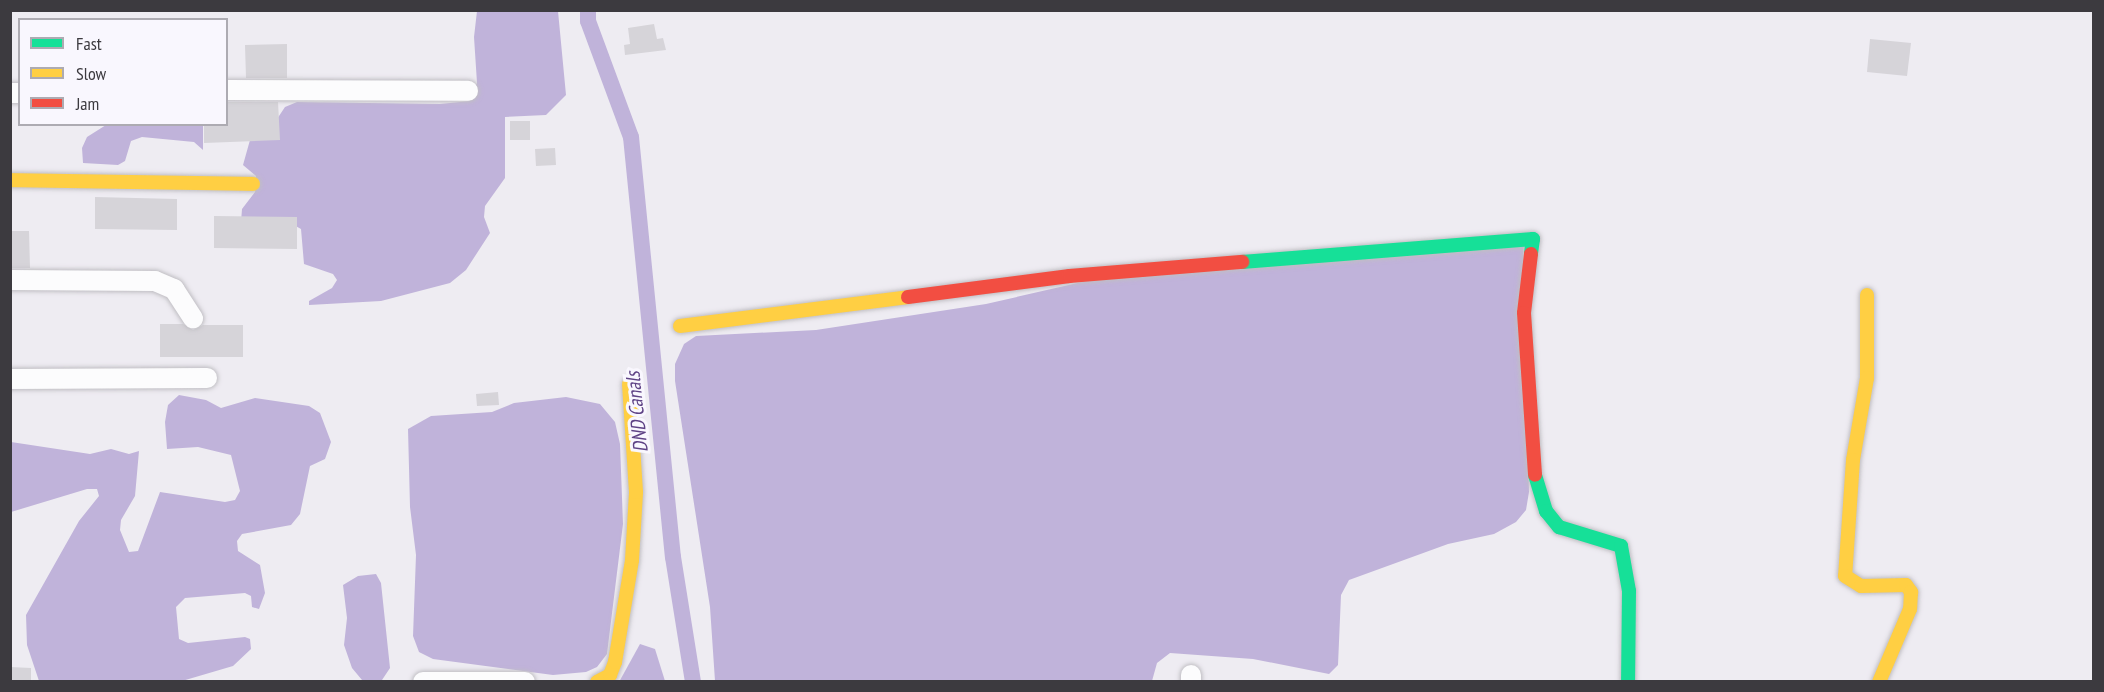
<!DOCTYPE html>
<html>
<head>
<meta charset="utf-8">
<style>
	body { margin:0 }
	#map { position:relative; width:2104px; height:692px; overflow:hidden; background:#eeecf2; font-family:"PT Sans Narrow",sans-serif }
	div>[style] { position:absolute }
	.water>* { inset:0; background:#c0b3da }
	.canal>* { height:16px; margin:-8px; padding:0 8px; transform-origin:8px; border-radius:8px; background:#c0b3da }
	.building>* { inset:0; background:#d6d4d9 }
	.roads { filter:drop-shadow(0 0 2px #c0bec3) drop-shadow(0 0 2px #c0bec3) }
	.street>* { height:20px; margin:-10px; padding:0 10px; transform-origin:10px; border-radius:10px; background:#fcfcfd }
	.fast>* { height:14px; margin:-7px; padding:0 7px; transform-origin:7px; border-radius:7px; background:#16e098 }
	.slow>* { height:14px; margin:-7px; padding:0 7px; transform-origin:7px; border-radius:7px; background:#ffcf43 }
	.jam>* { height:14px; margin:-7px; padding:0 7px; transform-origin:7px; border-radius:7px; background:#f24e42 }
	span { translate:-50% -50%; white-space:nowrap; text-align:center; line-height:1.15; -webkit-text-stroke:6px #f9f7fe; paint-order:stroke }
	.water-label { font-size:20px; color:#5e4285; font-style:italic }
	.frame { position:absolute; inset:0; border:12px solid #3c3a3f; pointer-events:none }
	.legend { position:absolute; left:18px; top:18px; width:210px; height:108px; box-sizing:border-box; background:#f9f7fe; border:2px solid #adabb2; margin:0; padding:8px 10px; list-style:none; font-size:18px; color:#3c3a3f }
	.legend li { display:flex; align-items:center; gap:12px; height:30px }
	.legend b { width:30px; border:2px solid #adabb2 }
</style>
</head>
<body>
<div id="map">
	<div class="water">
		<div style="clip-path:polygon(477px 11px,558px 11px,566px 95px,546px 115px,505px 117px,505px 178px,485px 206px,484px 217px,490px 233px,466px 270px,450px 283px,381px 301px,309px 305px,309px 301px,332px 288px,337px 280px,333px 274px,304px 264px,301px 229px,292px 224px,241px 222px,242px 209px,255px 192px,256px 176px,243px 165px,250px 140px,275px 122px,285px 107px,297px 102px,440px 104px,470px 101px,477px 83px,474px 37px)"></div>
		<div style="clip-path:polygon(106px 125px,203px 124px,203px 150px,194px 142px,142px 137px,131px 141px,125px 161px,118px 165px,83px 163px,82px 148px,87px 137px)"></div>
		<div style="clip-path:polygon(1523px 240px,1529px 492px,1526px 510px,1516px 522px,1494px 534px,1448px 544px,1349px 580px,1341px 595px,1338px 665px,1329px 674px,1253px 659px,1170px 653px,1157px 663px,1152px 681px,715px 681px,710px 607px,675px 381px,675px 364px,684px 344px,696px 336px,816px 330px,986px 304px,1095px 279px)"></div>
		<div style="clip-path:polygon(179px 395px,206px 400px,221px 408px,255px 398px,309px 406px,320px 413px,331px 442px,325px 459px,310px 466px,300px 514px,291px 525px,242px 534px,237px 541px,238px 551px,260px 565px,265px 593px,259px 609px,252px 607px,251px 596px,245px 593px,185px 598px,176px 607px,179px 639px,188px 643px,245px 637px,250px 639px,251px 649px,233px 666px,182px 681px,39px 681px,27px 645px,26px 615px,79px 521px,99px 496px,97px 489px,87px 489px,11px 512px,11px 442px,90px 454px,111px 449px,129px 454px,139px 451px,135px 496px,121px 520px,120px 530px,129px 552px,138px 551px,160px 492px,225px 502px,235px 500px,240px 491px,231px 455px,198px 447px,167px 449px,165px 422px,168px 405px)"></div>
		<div style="clip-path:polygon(566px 397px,600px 404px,615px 422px,620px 444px,623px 524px,607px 654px,597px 667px,586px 672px,553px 675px,433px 659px,419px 652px,413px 636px,416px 555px,410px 507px,408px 429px,431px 416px,492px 412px,514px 403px)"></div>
		<div style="clip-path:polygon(376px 574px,381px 583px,390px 668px,382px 680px,362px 680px,352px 668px,344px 645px,347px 618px,343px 585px,358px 576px)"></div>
		<div style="clip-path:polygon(640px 644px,655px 649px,665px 681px,619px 682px)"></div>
	</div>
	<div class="canal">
		<div style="left:588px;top:10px;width:11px;rotate:90deg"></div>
		<div style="left:588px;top:21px;width:124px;rotate:69.7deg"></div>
		<div style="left:631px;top:137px;width:422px;rotate:84.3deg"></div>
		<div style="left:673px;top:557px;width:127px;rotate:80.9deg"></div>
	</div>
	<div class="building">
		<div style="clip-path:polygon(654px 24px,657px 39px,663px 38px,666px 50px,625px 55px,624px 45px,630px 44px,628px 28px)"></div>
		<div style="clip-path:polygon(1870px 39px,1911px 43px,1907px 76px,1867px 72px)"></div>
		<div style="clip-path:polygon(287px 44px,287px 78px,246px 78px,245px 45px)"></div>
		<div style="clip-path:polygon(226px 102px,278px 102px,280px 140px,204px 143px,204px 124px,226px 124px)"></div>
		<div style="clip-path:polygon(510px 121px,530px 121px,530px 140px,510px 140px)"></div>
		<div style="clip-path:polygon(555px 148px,556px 165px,536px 166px,535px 149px)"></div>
		<div style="clip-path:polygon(95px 197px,177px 199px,177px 230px,95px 229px)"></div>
		<div style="clip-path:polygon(214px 216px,297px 217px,297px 249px,214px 248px)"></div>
		<div style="clip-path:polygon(10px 231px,29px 231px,30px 268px,10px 268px)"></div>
		<div style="clip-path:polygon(160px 324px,183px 324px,193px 330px,203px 325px,243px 325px,243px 357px,160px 357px)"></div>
		<div style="clip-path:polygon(498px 392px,499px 405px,477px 406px,476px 394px)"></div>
		<div style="clip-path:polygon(10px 667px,31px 668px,31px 681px,10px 681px)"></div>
	</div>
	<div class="roads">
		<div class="street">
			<div style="left:226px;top:90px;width:242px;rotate:0.2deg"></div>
			<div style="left:10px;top:93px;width:10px"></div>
			<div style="left:10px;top:280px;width:145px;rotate:0.4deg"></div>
			<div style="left:155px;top:281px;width:21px;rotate:23deg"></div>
			<div style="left:174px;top:289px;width:35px;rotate:57deg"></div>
			<div style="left:10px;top:379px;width:197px;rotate:-0.3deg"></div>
			<div style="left:423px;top:682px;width:102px"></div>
			<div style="left:1191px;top:682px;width:7px;rotate:-90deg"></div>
		</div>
		<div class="fast">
			<div style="left:1242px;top:262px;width:292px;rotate:-4.5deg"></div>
			<div style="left:1533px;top:239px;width:15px;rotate:98deg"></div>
			<div style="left:1535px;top:475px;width:38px;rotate:73deg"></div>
			<div style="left:1546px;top:511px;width:21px;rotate:51deg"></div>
			<div style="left:1559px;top:527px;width:65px;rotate:17deg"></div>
			<div style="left:1621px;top:546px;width:46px;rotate:79.9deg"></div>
			<div style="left:1629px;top:591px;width:91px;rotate:90.6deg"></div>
		</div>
		<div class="slow">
			<div style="left:10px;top:180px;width:243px;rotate:0.9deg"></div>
			<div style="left:1867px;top:295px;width:83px;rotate:90deg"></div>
			<div style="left:1867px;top:378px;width:83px;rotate:99.7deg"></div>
			<div style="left:1853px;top:460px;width:116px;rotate:93.9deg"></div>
			<div style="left:1845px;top:576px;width:19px;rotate:32deg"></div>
			<div style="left:1861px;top:586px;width:45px;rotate:-1.3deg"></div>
			<div style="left:1906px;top:585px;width:9px;rotate:54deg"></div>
			<div style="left:1911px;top:592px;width:17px;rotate:93deg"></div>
			<div style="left:1910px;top:609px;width:79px;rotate:113deg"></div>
			<div style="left:680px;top:326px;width:230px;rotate:-7.2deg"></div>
			<div style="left:597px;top:682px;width:15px;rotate:-28deg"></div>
			<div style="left:610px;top:675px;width:14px;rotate:-69deg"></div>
			<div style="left:615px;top:662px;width:103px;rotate:-80.5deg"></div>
			<div style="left:632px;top:560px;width:68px;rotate:-86.6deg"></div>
			<div style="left:636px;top:492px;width:108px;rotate:-93.7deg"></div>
		</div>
		<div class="jam">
			<div style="left:1531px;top:254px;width:59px;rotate:96.8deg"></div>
			<div style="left:1524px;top:313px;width:162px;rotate:86.1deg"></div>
			<div style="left:908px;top:297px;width:163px;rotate:-7.4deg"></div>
			<div style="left:1070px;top:276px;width:173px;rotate:-4.7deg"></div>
		</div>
	</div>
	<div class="water-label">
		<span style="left:637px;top:412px;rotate:-96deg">DND Canals</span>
	</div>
	<div class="frame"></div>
	<ul class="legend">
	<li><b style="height:8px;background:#16e098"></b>Fast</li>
	<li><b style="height:8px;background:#ffcf43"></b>Slow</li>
	<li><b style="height:8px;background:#f24e42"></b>Jam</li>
	</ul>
</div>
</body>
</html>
